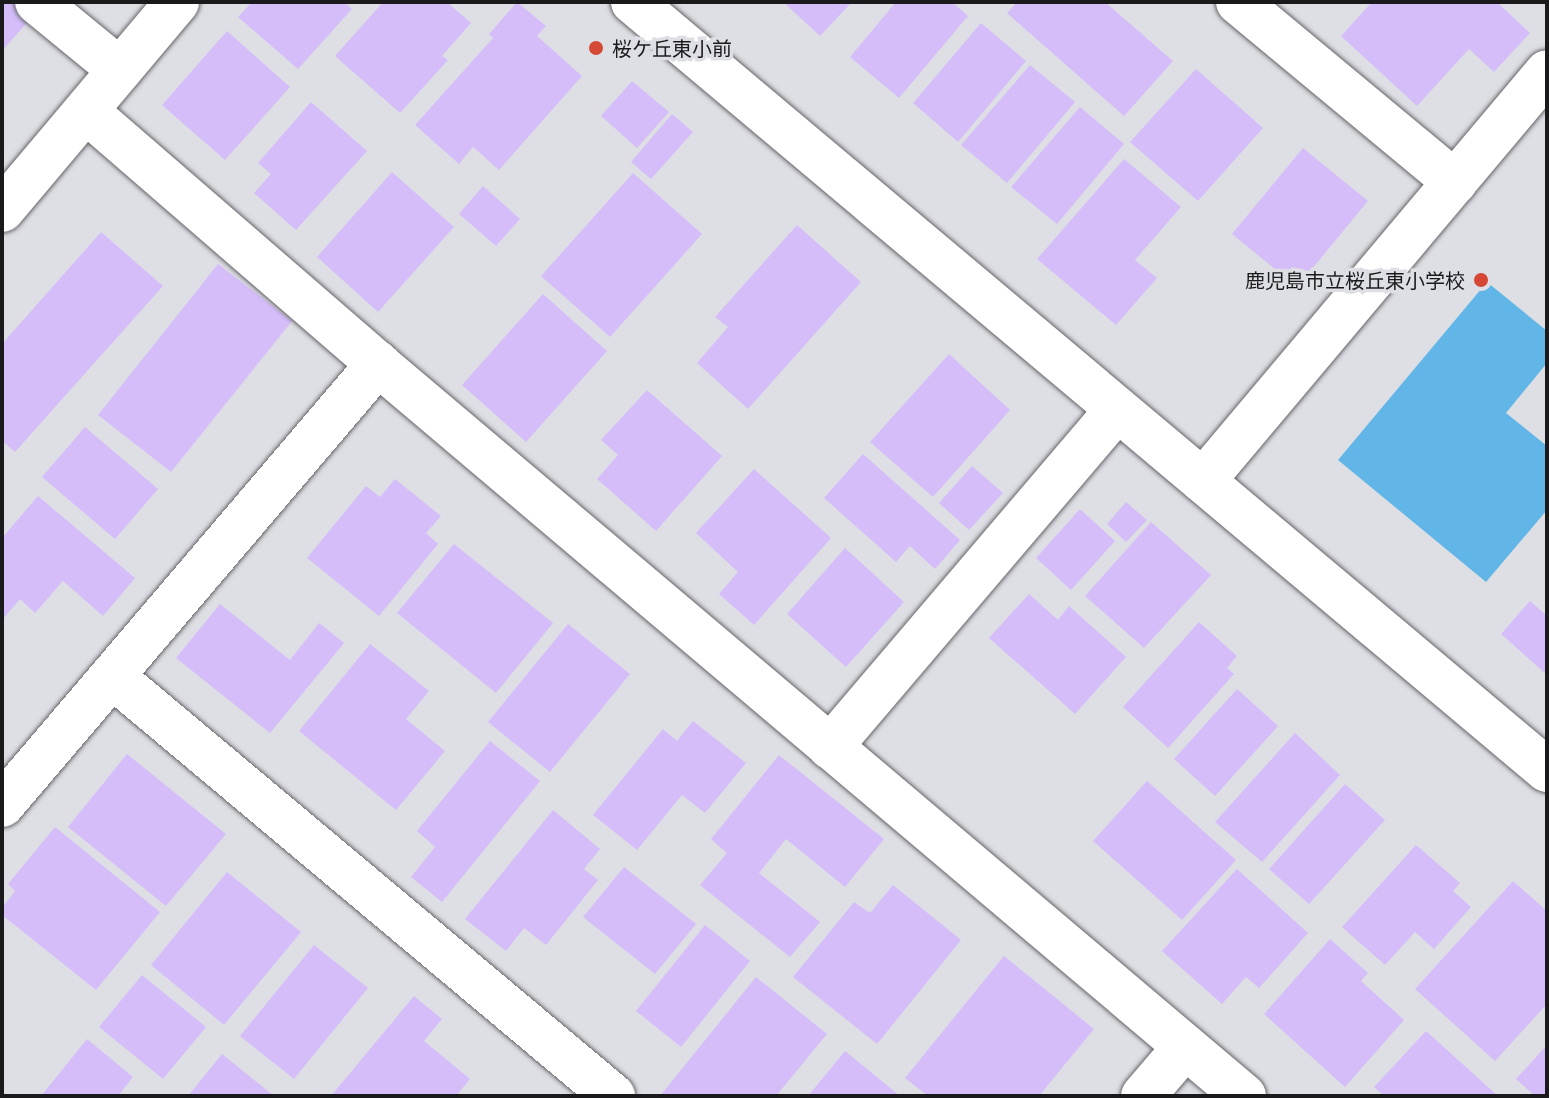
<!DOCTYPE html>
<html>
<head>
<meta charset="utf-8">
<style>
	body { margin:0 }
	#map { position:relative; width:1549px; height:1098px; overflow:hidden; background:#dedfe4; font-family:"Archivo Narrow","Noto Sans JP",sans-serif }
	div>[style] { position:absolute }
	.water>* { inset:0; background:#61b6e7 }
	.building>* { inset:0; background:#d5bdfa }
	.roads { filter:drop-shadow(0 0 2px #65656a) drop-shadow(0 0 2px #65656a) }
	.minor>* { height:44px; margin:-22px; padding:0 22px; transform-origin:22px; border-radius:22px; background:#fff }
	.tertiary>* { height:44px; margin:-22px; padding:0 22px; transform-origin:22px; border-radius:22px; background:#fff }
	.dots>* { width:22px; height:22px; translate:-50% -50%; box-sizing:border-box; border:4px solid #dedfe4; border-radius:50% }
	span { translate:-50% -50%; white-space:nowrap; text-align:center; line-height:1.15; -webkit-text-stroke:7px #dedfe4; paint-order:stroke }
	.poi-label { font-size:20px; color:#1a1a1c }
	.left { translate:0 -50%; text-align:left }
	.right { translate:-100% -50%; text-align:right }
	.frame { position:absolute; inset:0; border:4px solid #1a1a1c; pointer-events:none }
</style>
</head>
<body>
<div id="map">
	<div class="water">
		<div style="clip-path:polygon(1487px 282px,1547px 331px,1547px 363px,1506px 413px,1547px 446px,1547px 510px,1486px 582px,1338px 460px)"></div>
	</div>
	<div class="building">
		<div style="clip-path:polygon(2px 2px,13px 2px,31px 18px,2px 51px)"></div>
		<div style="clip-path:polygon(252px 2px,344px 2px,352px 9px,298px 69px,238px 17px)"></div>
		<div style="clip-path:polygon(383px 2px,447px 2px,471px 23px,442px 56px,448px 60px,400px 113px,335px 56px)"></div>
		<div style="clip-path:polygon(517px 2px,546px 26px,537px 36px,582px 76px,499px 170px,473px 147px,459px 164px,415px 125px,493px 38px,489px 34px)"></div>
		<div style="clip-path:polygon(783px 2px,852px 2px,820px 36px)"></div>
		<div style="clip-path:polygon(896px 2px,952px 2px,968px 16px,899px 98px,850px 57px)"></div>
		<div style="clip-path:polygon(1017px 2px,1105px 2px,1173px 61px,1124px 116px,1007px 13px)"></div>
		<div style="clip-path:polygon(1372px 2px,1497px 2px,1530px 33px,1494px 72px,1469px 49px,1417px 106px,1341px 36px)"></div>
		<div style="clip-path:polygon(981px 23px,1026px 61px,958px 142px,913px 103px)"></div>
		<div style="clip-path:polygon(227px 31px,290px 87px,225px 160px,162px 105px)"></div>
		<div style="clip-path:polygon(1030px 65px,1075px 102px,1007px 183px,961px 145px)"></div>
		<div style="clip-path:polygon(1196px 69px,1263px 128px,1198px 201px,1130px 142px)"></div>
		<div style="clip-path:polygon(632px 81px,669px 112px,637px 148px,601px 116px)"></div>
		<div style="clip-path:polygon(311px 102px,367px 151px,296px 230px,254px 193px,271px 174px,258px 163px)"></div>
		<div style="clip-path:polygon(1080px 107px,1124px 144px,1057px 224px,1011px 187px)"></div>
		<div style="clip-path:polygon(672px 114px,693px 132px,651px 179px,631px 162px)"></div>
		<div style="clip-path:polygon(1303px 148px,1368px 201px,1297px 287px,1232px 234px)"></div>
		<div style="clip-path:polygon(1124px 159px,1181px 207px,1135px 260px,1157px 278px,1116px 325px,1037px 259px)"></div>
		<div style="clip-path:polygon(392px 172px,454px 227px,378px 312px,317px 257px)"></div>
		<div style="clip-path:polygon(633px 173px,702px 234px,610px 337px,541px 276px)"></div>
		<div style="clip-path:polygon(483px 186px,520px 219px,496px 246px,459px 214px)"></div>
		<div style="clip-path:polygon(797px 225px,861px 282px,748px 409px,697px 363px,728px 327px,715px 317px)"></div>
		<div style="clip-path:polygon(101px 232px,163px 286px,15px 452px,2px 441px,2px 344px)"></div>
		<div style="clip-path:polygon(218px 264px,292px 321px,171px 472px,98px 415px)"></div>
		<div style="clip-path:polygon(543px 294px,607px 351px,526px 442px,462px 385px)"></div>
		<div style="clip-path:polygon(949px 354px,1010px 410px,933px 497px,870px 442px)"></div>
		<div style="clip-path:polygon(647px 390px,722px 456px,656px 531px,597px 479px,618px 455px,601px 440px)"></div>
		<div style="clip-path:polygon(85px 427px,158px 489px,115px 539px,42px 477px)"></div>
		<div style="clip-path:polygon(863px 454px,960px 540px,935px 569px,910px 546px,896px 562px,824px 498px)"></div>
		<div style="clip-path:polygon(972px 466px,1003px 493px,969px 530px,939px 503px)"></div>
		<div style="clip-path:polygon(754px 469px,831px 538px,754px 625px,719px 594px,738px 572px,696px 533px)"></div>
		<div style="clip-path:polygon(395px 479px,441px 516px,426px 533px,438px 544px,379px 616px,307px 558px,366px 486px,380px 497px)"></div>
		<div style="clip-path:polygon(38px 496px,135px 578px,103px 616px,63px 581px,35px 613px,20px 599px,2px 620px,2px 538px)"></div>
		<div style="clip-path:polygon(1126px 502px,1147px 520px,1126px 542px,1107px 524px)"></div>
		<div style="clip-path:polygon(1080px 509px,1115px 541px,1071px 590px,1036px 558px)"></div>
		<div style="clip-path:polygon(1151px 522px,1211px 575px,1144px 648px,1085px 596px)"></div>
		<div style="clip-path:polygon(454px 544px,553px 623px,496px 693px,397px 613px)"></div>
		<div style="clip-path:polygon(845px 548px,904px 602px,846px 667px,787px 614px)"></div>
		<div style="clip-path:polygon(1029px 594px,1058px 620px,1069px 606px,1126px 657px,1075px 714px,989px 638px)"></div>
		<div style="clip-path:polygon(1530px 601px,1547px 616px,1547px 675px,1501px 634px)"></div>
		<div style="clip-path:polygon(220px 604px,290px 660px,319px 623px,344px 643px,270px 733px,176px 658px)"></div>
		<div style="clip-path:polygon(1199px 622px,1237px 656px,1227px 668px,1234px 674px,1168px 748px,1123px 707px)"></div>
		<div style="clip-path:polygon(568px 624px,630px 674px,550px 772px,488px 722px)"></div>
		<div style="clip-path:polygon(370px 644px,429px 691px,406px 719px,445px 751px,396px 810px,299px 731px)"></div>
		<div style="clip-path:polygon(1237px 689px,1278px 726px,1215px 796px,1174px 759px)"></div>
		<div style="clip-path:polygon(693px 721px,746px 763px,705px 813px,682px 795px,637px 850px,593px 815px,663px 729px,677px 741px)"></div>
		<div style="clip-path:polygon(1295px 733px,1340px 775px,1262px 862px,1215px 822px)"></div>
		<div style="clip-path:polygon(490px 741px,540px 781px,442px 902px,411px 877px,435px 847px,417px 831px)"></div>
		<div style="clip-path:polygon(127px 754px,226px 834px,166px 906px,68px 827px)"></div>
		<div style="clip-path:polygon(779px 755px,884px 839px,845px 887px,786px 839px,759px 873px,820px 922px,790px 957px,700px 885px,727px 853px,711px 839px)"></div>
		<div style="clip-path:polygon(1147px 781px,1236px 860px,1182px 920px,1093px 841px)"></div>
		<div style="clip-path:polygon(1345px 784px,1385px 820px,1309px 904px,1269px 869px)"></div>
		<div style="clip-path:polygon(553px 810px,600px 849px,584px 869px,598px 880px,546px 945px,524px 928px,506px 951px,465px 919px)"></div>
		<div style="clip-path:polygon(55px 827px,160px 912px,96px 990px,2px 915px,2px 908px,15px 891px,8px 884px)"></div>
		<div style="clip-path:polygon(1416px 845px,1460px 883px,1453px 891px,1471px 907px,1434px 949px,1415px 932px,1385px 965px,1342px 927px)"></div>
		<div style="clip-path:polygon(624px 867px,696px 924px,655px 974px,583px 917px)"></div>
		<div style="clip-path:polygon(1237px 869px,1308px 933px,1259px 988px,1246px 977px,1222px 1004px,1162px 951px)"></div>
		<div style="clip-path:polygon(227px 872px,301px 932px,224px 1025px,151px 965px)"></div>
		<div style="clip-path:polygon(1513px 881px,1547px 911px,1547px 1004px,1495px 1061px,1415px 989px)"></div>
		<div style="clip-path:polygon(893px 885px,961px 940px,877px 1044px,793px 977px,854px 902px,870px 913px)"></div>
		<div style="clip-path:polygon(705px 925px,750px 961px,681px 1047px,636px 1011px)"></div>
		<div style="clip-path:polygon(1330px 939px,1368px 973px,1361px 981px,1404px 1020px,1345px 1087px,1264px 1014px)"></div>
		<div style="clip-path:polygon(314px 945px,368px 988px,294px 1079px,240px 1036px)"></div>
		<div style="clip-path:polygon(1004px 956px,1094px 1029px,1039px 1096px,928px 1096px,905px 1078px)"></div>
		<div style="clip-path:polygon(142px 975px,206px 1027px,163px 1079px,99px 1027px)"></div>
		<div style="clip-path:polygon(756px 977px,827px 1034px,776px 1096px,660px 1096px)"></div>
		<div style="clip-path:polygon(414px 996px,442px 1019px,424px 1041px,470px 1079px,456px 1096px,331px 1096px)"></div>
		<div style="clip-path:polygon(1426px 1031px,1498px 1096px,1384px 1096px,1374px 1087px)"></div>
		<div style="clip-path:polygon(87px 1039px,133px 1077px,118px 1096px,41px 1096px)"></div>
		<div style="clip-path:polygon(1547px 1045px,1547px 1096px,1535px 1096px,1516px 1079px)"></div>
		<div style="clip-path:polygon(845px 1051px,900px 1096px,808px 1096px)"></div>
		<div style="clip-path:polygon(222px 1054px,274px 1096px,188px 1096px)"></div>
	</div>
	<div class="roads">
		<div class="minor">
			<div style="left:37px;top:2px;width:107px;rotate:39.3deg"></div>
			<div style="left:1238px;top:2px;width:282px;rotate:39.7deg"></div>
			<div style="left:86px;top:111px;width:386px;rotate:40.9deg"></div>
			<div style="left:1203px;top:481px;width:534px;rotate:-49.93deg"></div>
			<div style="left:112px;top:676px;width:654px;rotate:39.97deg"></div>
			<div style="left:830px;top:747px;width:443px;rotate:-49.6deg"></div>
			<div style="left:2px;top:805px;width:580px;rotate:-49.55deg"></div>
			<div style="left:378px;top:364px;width:1134px;rotate:40.21deg"></div>
			<div style="left:1143px;top:1096px;width:65px;rotate:-49.4deg"></div>
		</div>
		<div class="tertiary">
			<div style="left:633px;top:2px;width:1194px;rotate:40.04deg"></div>
			<div style="left:2px;top:210px;width:272px;rotate:-49.9deg"></div>
		</div>
	</div>
	<div class="dots">
		<div style="left:596px;top:48px;background:#d54836"></div>
		<div style="left:1481px;top:280px;background:#d54836"></div>
	</div>
	<div class="poi-label">
		<span class="left" style="left:612px;top:48px">桜ケ丘東小前</span>
		<span class="right" style="left:1465px;top:280px">鹿児島市立桜丘東小学校</span>
	</div>
	<div class="frame"></div>
</div>
</body>
</html>
